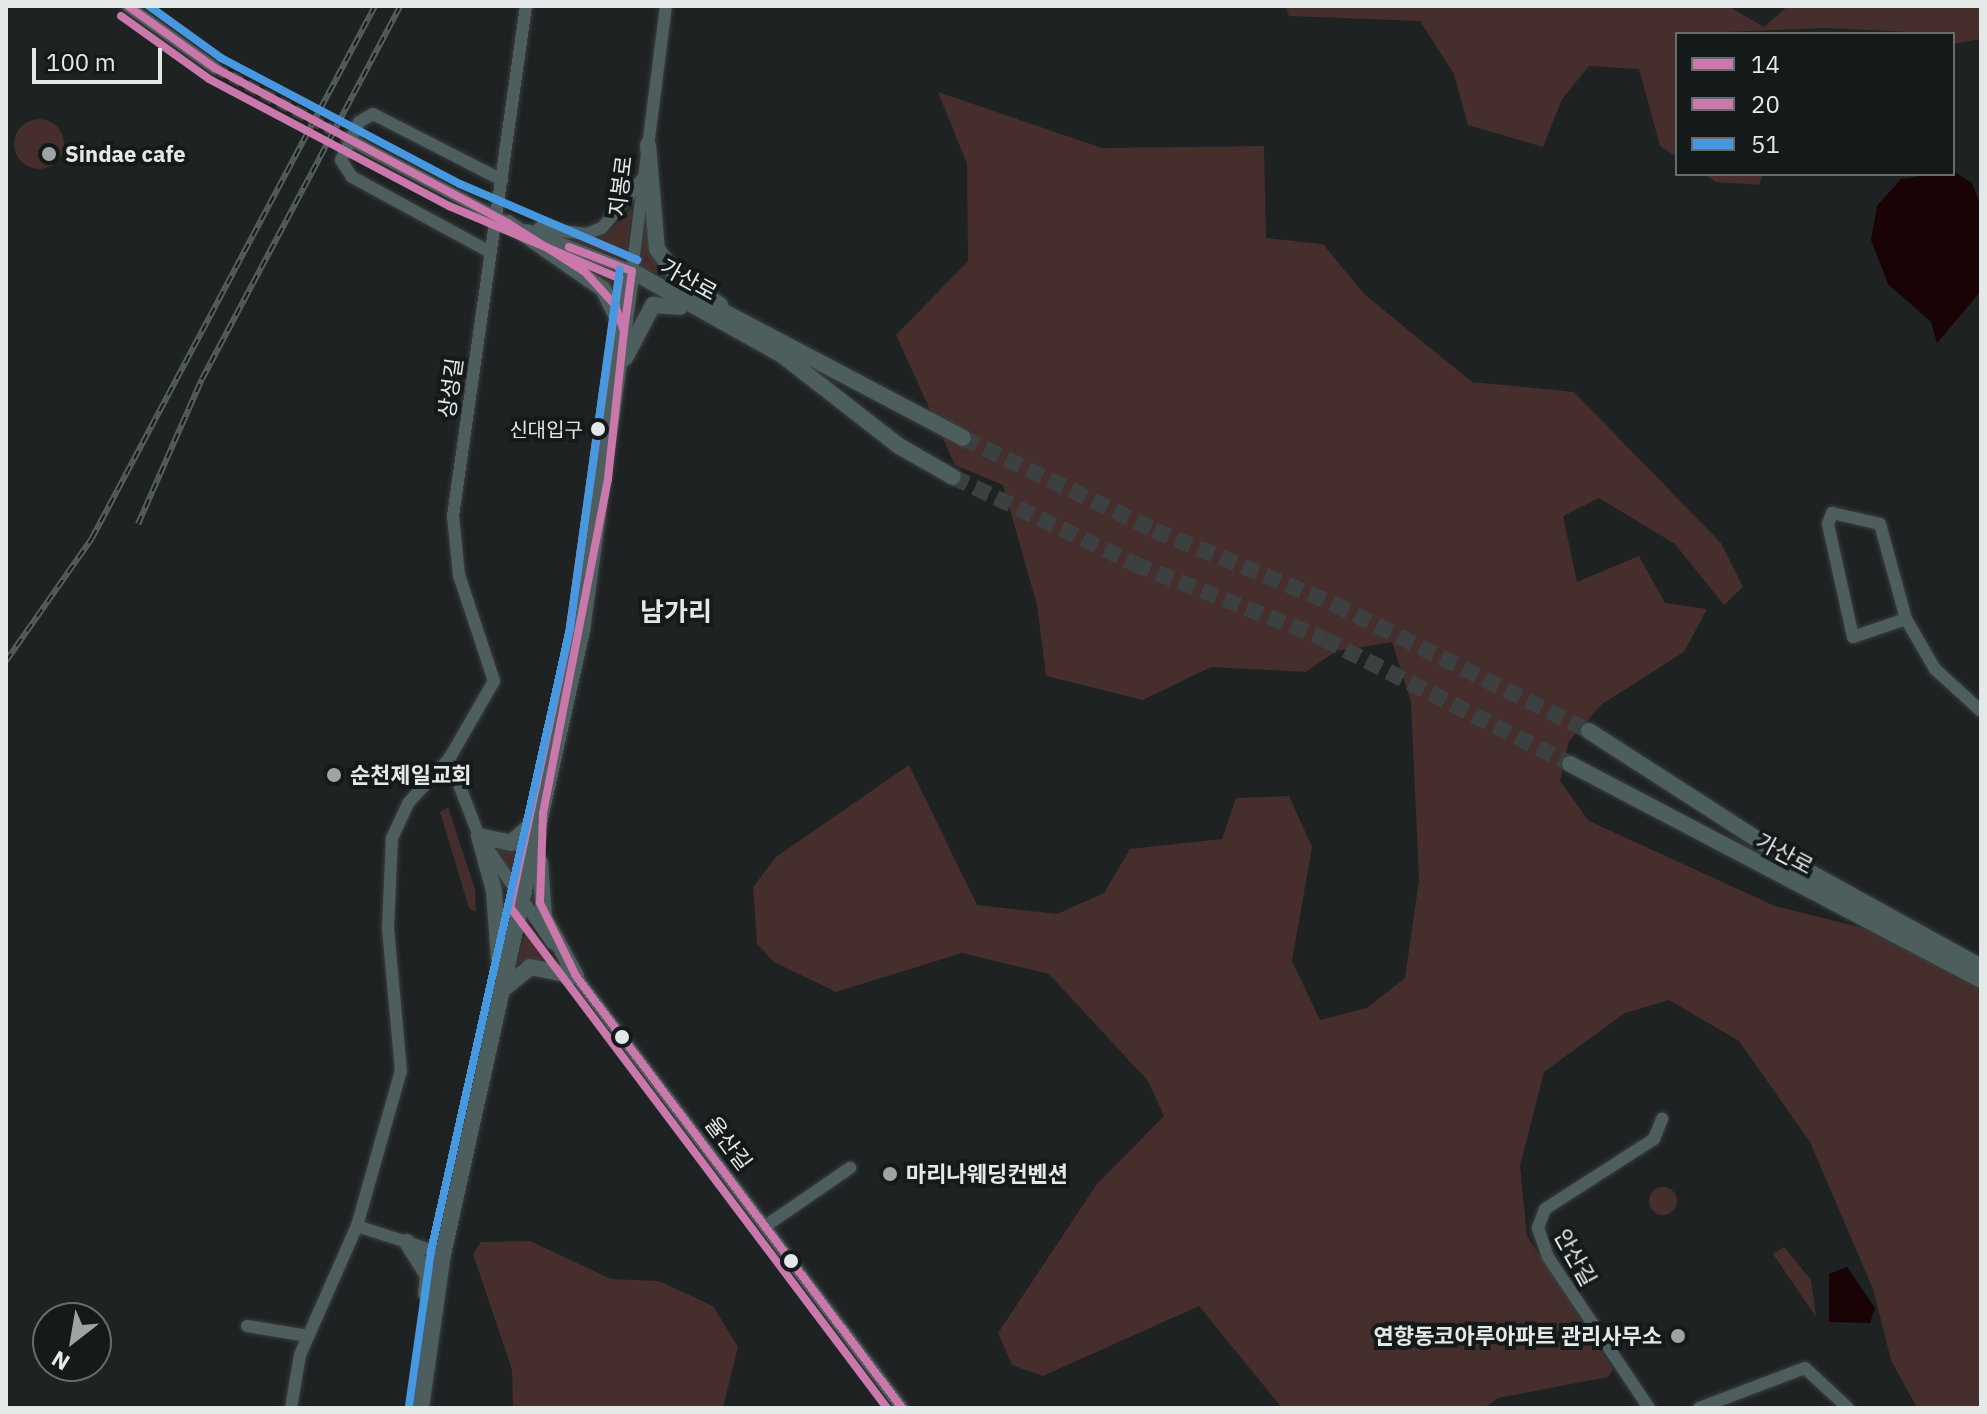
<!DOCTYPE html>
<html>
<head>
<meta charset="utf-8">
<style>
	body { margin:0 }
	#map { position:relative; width:1987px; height:1414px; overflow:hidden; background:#1e2222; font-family:"IBM Plex Sans","Noto Sans KR",sans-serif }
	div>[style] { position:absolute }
	.green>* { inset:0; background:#452e2c }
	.round { border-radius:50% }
	.water>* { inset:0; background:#1a0304 }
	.minor-tunnel>* { height:12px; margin-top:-6px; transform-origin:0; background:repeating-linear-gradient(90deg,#3c4040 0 12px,transparent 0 18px) }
	.major-tunnel>* { height:16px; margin-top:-8px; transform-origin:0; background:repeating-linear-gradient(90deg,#3c4040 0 16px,transparent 0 24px) }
	.roads { filter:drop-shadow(0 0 2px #3b3d3d) drop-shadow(0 0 2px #3b3d3d) }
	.minor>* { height:12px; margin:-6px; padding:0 6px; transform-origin:6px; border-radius:6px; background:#4e5d5d }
	.major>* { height:16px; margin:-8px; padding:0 8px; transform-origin:8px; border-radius:8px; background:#4c5e5e }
	.rail>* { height:6px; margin-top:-3px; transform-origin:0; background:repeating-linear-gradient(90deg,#141a1a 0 9px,#555e5e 0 18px); box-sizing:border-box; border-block:2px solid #555e5e }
	.bus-1>* { height:8px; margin:-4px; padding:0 4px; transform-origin:4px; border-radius:4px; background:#ca78ab }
	.bus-2>* { height:8px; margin:-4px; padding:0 4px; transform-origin:4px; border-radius:4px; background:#ca78ab }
	.bus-3>* { height:8px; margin:-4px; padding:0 4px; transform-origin:4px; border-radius:4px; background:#4699e1 }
	.dots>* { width:22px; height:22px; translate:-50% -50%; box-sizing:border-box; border:4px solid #141a1a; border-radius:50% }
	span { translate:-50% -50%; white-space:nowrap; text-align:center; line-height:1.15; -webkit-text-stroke:8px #141a1a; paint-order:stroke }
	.bus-label { font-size:20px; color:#e4e8e8 }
	.right { translate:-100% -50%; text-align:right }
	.poi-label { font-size:22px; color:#e4e8e8; font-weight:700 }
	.left { translate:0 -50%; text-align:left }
	.street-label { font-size:22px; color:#e4e8e8 }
	.quarter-label { font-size:26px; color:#e4e8e8; font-weight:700 }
	.frame { position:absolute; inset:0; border:8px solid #e4e8e8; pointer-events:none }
	.legend { position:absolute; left:1675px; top:32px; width:280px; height:144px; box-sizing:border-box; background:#141a1a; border:2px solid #676c6c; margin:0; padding:10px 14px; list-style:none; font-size:24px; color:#e4e8e8 }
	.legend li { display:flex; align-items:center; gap:16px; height:40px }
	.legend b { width:40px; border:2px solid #676c6c }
	.north { position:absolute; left:32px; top:1302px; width:80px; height:80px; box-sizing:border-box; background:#141a1a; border:2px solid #676c6c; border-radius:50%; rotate:211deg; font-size:22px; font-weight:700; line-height:32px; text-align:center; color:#e4e8e8 }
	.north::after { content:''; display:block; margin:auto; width:28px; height:36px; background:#9fa3a3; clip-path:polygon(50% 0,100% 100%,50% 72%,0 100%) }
	.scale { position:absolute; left:32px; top:48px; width:130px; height:36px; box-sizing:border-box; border:4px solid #e4e8e8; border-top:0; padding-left:10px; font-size:24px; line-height:28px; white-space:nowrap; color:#e4e8e8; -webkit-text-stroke:6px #141a1a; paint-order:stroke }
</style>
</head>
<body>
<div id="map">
	<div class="green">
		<div style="clip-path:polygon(1285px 6px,1728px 6px,1764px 27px,1788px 6px,1981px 6px,1981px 39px,1953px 44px,1953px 34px,1825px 28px,1677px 34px,1677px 157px,1660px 146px,1639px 69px,1589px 66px,1562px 99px,1543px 147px,1468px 125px,1454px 74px,1420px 21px,1289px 16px)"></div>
		<div style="clip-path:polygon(938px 92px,1102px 148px,1264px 146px,1266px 238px,1323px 244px,1364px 294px,1472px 382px,1574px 392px,1721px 543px,1743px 587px,1724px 605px,1675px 544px,1599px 498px,1563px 516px,1577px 582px,1639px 556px,1665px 603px,1707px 609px,1684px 652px,1602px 704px,1569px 741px,1560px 781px,1589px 821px,1775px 906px,1981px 958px,1981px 1408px,1917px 1408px,1891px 1360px,1873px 1289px,1810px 1142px,1739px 1041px,1669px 1000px,1625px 1013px,1544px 1072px,1520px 1166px,1527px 1236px,1613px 1369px,1608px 1377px,1498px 1398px,1484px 1408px,1282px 1408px,1199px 1306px,1043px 1376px,1012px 1365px,998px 1333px,1097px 1184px,1164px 1116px,1148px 1081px,1049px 974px,962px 953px,836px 992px,774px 962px,757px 944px,753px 887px,776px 857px,909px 765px,977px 905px,1057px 914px,1104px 893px,1130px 849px,1222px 839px,1236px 798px,1289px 796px,1312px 847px,1292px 961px,1320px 1020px,1367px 1008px,1405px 978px,1419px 880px,1411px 702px,1392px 642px,1336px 651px,1306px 672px,1211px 667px,1143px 700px,1046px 676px,1037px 605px,1003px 485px,955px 465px,896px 335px,968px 261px,967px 164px)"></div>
		<div class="round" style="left:14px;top:119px;width:50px;height:50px"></div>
		<div style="clip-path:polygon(1703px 174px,1763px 174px,1759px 185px,1716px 182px)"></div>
		<div style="clip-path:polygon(647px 206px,653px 258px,683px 284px,640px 267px)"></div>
		<div style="clip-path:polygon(632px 208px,626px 260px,575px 242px,606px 234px)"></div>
		<div style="clip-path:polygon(574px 257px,624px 277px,621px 304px,597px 274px)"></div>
		<div style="clip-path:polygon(448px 807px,475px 889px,476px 912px,469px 908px,440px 812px)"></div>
		<div style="clip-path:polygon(527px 846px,518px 883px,495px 850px)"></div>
		<div style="clip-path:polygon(527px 927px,553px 960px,517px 963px)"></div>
		<div class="round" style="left:1649px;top:1187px;width:28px;height:28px"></div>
		<div style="clip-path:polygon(530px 1241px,611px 1279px,659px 1281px,713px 1306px,738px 1347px,723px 1408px,513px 1408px,512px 1370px,473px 1254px,481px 1242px)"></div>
		<div style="clip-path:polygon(1784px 1247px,1811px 1280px,1816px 1317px,1773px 1254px)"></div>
	</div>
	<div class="water">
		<div style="clip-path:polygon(1953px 171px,1972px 183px,1981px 207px,1981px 291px,1937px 343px,1931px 322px,1888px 284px,1871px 240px,1877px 206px,1901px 179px)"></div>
		<div style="clip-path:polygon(1847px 1267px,1875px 1308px,1870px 1323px,1829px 1322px,1829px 1274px)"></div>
	</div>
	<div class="minor-tunnel">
		<div style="left:215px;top:68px;width:160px;rotate:28deg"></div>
	</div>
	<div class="major-tunnel">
		<div style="left:963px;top:438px;width:212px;rotate:25.7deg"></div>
		<div style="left:1154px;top:530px;width:195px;rotate:22.3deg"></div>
		<div style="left:1334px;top:604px;width:285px;rotate:26.5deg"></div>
		<div style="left:953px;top:477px;width:202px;rotate:25.5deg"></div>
		<div style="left:1135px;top:564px;width:203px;rotate:21.6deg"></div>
		<div style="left:1324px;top:639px;width:276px;rotate:26.9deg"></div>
	</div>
	<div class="roads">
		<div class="minor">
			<div style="left:128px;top:6px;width:107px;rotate:35.5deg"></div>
			<div style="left:356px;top:143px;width:165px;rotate:27.8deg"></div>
			<div style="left:539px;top:228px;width:47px;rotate:7.3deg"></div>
			<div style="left:586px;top:234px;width:17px;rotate:-21deg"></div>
			<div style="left:602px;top:228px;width:65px;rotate:-50.6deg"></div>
			<div style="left:527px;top:230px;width:113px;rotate:21.3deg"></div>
			<div style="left:632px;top:271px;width:267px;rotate:-82.7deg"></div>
			<div style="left:490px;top:252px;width:157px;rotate:-151.5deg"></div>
			<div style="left:352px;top:177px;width:20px;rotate:-123deg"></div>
			<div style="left:341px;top:160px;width:42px;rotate:-64.7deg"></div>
			<div style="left:359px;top:122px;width:16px;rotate:-30deg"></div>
			<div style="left:373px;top:114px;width:145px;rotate:27.1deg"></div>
			<div style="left:1906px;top:619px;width:56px;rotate:161.2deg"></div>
			<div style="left:1853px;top:637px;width:116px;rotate:-102.5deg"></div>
			<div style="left:1828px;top:524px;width:12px;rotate:-70deg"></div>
			<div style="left:1832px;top:513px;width:49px;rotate:12.9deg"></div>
			<div style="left:1880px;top:524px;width:98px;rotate:74.7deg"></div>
			<div style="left:1906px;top:619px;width:58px;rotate:59.9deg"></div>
			<div style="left:1935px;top:669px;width:62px;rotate:42.4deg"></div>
			<div style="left:449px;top:759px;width:83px;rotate:68.7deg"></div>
			<div style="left:479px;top:836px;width:130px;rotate:55.7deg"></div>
			<div style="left:572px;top:971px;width:548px;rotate:52.94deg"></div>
			<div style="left:767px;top:1225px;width:101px;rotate:-34.5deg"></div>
			<div style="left:357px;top:1226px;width:90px;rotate:18deg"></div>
			<div style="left:247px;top:1326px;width:62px;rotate:9.3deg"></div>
			<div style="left:291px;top:1408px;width:54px;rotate:-80.4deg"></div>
			<div style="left:300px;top:1355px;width:141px;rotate:-66.2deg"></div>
			<div style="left:357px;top:1226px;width:161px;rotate:-74.2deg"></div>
			<div style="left:401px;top:1071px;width:144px;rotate:-95.2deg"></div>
			<div style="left:388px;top:928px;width:90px;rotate:-87.5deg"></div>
			<div style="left:392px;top:838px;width:38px;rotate:-65deg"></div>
			<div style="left:408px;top:803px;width:60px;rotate:-47deg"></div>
			<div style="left:449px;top:759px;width:90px;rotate:-60deg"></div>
			<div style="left:494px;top:681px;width:112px;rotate:-108.3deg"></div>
			<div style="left:459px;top:575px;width:59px;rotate:-95.8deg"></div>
			<div style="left:453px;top:516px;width:515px;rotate:-81.85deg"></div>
			<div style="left:1649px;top:1408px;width:182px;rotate:-123.8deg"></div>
			<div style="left:1548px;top:1257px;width:31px;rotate:-109deg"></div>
			<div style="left:1538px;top:1228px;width:20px;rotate:-70deg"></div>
			<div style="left:1545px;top:1209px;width:130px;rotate:-32.7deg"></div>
			<div style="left:1654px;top:1139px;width:22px;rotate:-68deg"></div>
			<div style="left:1699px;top:1408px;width:113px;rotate:-20.7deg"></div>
			<div style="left:1805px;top:1368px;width:59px;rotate:42.9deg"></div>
		</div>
		<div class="major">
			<div style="left:648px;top:145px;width:104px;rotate:85.1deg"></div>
			<div style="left:657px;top:249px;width:32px;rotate:54deg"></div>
			<div style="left:676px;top:275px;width:53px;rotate:34.3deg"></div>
			<div style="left:508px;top:223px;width:116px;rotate:34.8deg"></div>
			<div style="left:603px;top:289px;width:42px;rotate:63.4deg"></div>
			<div style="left:632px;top:271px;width:172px;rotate:29.2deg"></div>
			<div style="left:782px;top:355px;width:148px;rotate:37.9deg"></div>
			<div style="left:899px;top:446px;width:62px;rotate:29.9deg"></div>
			<div style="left:709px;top:304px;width:287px;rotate:27.8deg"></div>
			<div style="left:625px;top:358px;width:60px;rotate:-62.2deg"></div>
			<div style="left:653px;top:305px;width:27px;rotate:4deg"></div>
			<div style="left:1589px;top:731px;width:251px;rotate:32.8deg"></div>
			<div style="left:1800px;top:867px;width:207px;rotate:28.9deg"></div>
			<div style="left:1570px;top:764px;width:464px;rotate:27.7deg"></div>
			<div style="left:479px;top:836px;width:57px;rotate:74.7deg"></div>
			<div style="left:494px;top:891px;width:81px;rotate:85.8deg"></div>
			<div style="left:479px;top:836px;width:33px;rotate:12deg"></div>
			<div style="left:511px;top:843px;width:39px;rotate:-42deg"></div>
			<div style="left:540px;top:862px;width:55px;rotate:85.8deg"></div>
			<div style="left:544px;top:917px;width:67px;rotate:61.5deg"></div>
			<div style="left:502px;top:990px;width:36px;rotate:-39deg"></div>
			<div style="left:530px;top:967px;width:47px;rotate:11.1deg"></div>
			<div style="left:407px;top:1242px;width:40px;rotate:58deg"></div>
			<div style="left:428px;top:1276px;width:18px;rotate:96deg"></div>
			<div style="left:421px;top:1408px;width:156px;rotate:-81.9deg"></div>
			<div style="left:443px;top:1254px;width:639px;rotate:-77.44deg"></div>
			<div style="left:582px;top:630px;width:362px;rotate:-82.1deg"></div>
		</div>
	</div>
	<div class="rail">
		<div style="left:138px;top:524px;width:158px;rotate:-66.2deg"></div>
		<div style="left:202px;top:379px;width:422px;rotate:-62deg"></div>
		<div style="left:6px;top:661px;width:150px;rotate:-55deg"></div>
		<div style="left:92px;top:538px;width:603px;rotate:-61.99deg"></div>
	</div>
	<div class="bus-1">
		<div style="left:128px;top:6px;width:107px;rotate:35.5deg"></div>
		<div style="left:215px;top:68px;width:331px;rotate:27.9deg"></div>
		<div style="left:508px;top:223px;width:91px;rotate:32.5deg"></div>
		<div style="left:585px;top:272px;width:45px;rotate:47.7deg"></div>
		<div style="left:615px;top:305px;width:28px;rotate:71deg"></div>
		<div style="left:624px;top:331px;width:149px;rotate:96.2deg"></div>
		<div style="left:608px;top:479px;width:340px;rotate:101deg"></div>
		<div style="left:543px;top:813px;width:90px;rotate:91.9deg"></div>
		<div style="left:540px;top:903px;width:81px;rotate:63.7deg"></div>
		<div style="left:576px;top:976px;width:541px;rotate:52.96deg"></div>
		<div style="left:569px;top:247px;width:67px;rotate:20.9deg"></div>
		<div style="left:632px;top:271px;width:61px;rotate:97.6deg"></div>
	</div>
	<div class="bus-2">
		<div style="left:121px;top:16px;width:108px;rotate:35.6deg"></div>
		<div style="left:209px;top:79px;width:272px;rotate:27.9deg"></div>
		<div style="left:449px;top:206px;width:185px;rotate:23deg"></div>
		<div style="left:619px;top:278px;width:353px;rotate:98deg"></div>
		<div style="left:570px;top:628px;width:285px;rotate:102.1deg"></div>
		<div style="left:510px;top:907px;width:627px;rotate:53.04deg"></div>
	</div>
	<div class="bus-3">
		<div style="left:149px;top:6px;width:89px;rotate:35.8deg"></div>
		<div style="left:221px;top:58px;width:270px;rotate:27.8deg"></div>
		<div style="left:460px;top:184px;width:193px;rotate:23.2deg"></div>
		<div style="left:409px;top:1406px;width:157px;rotate:-81.9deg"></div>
		<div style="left:431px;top:1251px;width:638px;rotate:-77.42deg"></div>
		<div style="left:570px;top:628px;width:362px;rotate:-82.1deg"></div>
	</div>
	<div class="dots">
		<div style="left:49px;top:154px;background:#9fa3a3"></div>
		<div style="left:598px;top:429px;background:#e4e8e8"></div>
		<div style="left:334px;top:775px;background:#9fa3a3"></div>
		<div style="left:622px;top:1037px;background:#e4e8e8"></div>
		<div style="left:890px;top:1174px;background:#9fa3a3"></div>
		<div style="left:791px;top:1261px;background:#e4e8e8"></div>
		<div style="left:1678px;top:1336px;background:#9fa3a3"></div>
	</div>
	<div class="bus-label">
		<span class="right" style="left:583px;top:429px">신대입구</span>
	</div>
	<div class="poi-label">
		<span class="left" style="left:65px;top:154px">Sindae cafe</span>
		<span class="left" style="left:350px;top:775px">순천제일교회</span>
		<span class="left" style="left:906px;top:1174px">마리나웨딩컨벤션</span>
		<span class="right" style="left:1662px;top:1336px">연향동코아루아파트 관리사무소</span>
	</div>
	<div class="street-label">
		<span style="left:620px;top:186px;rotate:-83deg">지봉로</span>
		<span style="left:689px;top:279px;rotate:29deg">가산로</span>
		<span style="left:450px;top:388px;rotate:-82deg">상성길</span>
		<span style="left:1785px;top:853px;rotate:28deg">가산로</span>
		<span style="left:729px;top:1143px;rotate:53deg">율산길</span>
		<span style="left:1576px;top:1257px;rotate:61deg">안산길</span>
	</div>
	<div class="quarter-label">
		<span style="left:676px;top:612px">남가리</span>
	</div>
	<div class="frame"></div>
	<ul class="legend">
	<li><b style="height:10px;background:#ca78ab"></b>14</li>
	<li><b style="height:10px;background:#ca78ab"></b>20</li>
	<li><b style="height:10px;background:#4699e1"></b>51</li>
	</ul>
	<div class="north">N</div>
	<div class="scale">100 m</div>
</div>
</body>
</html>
